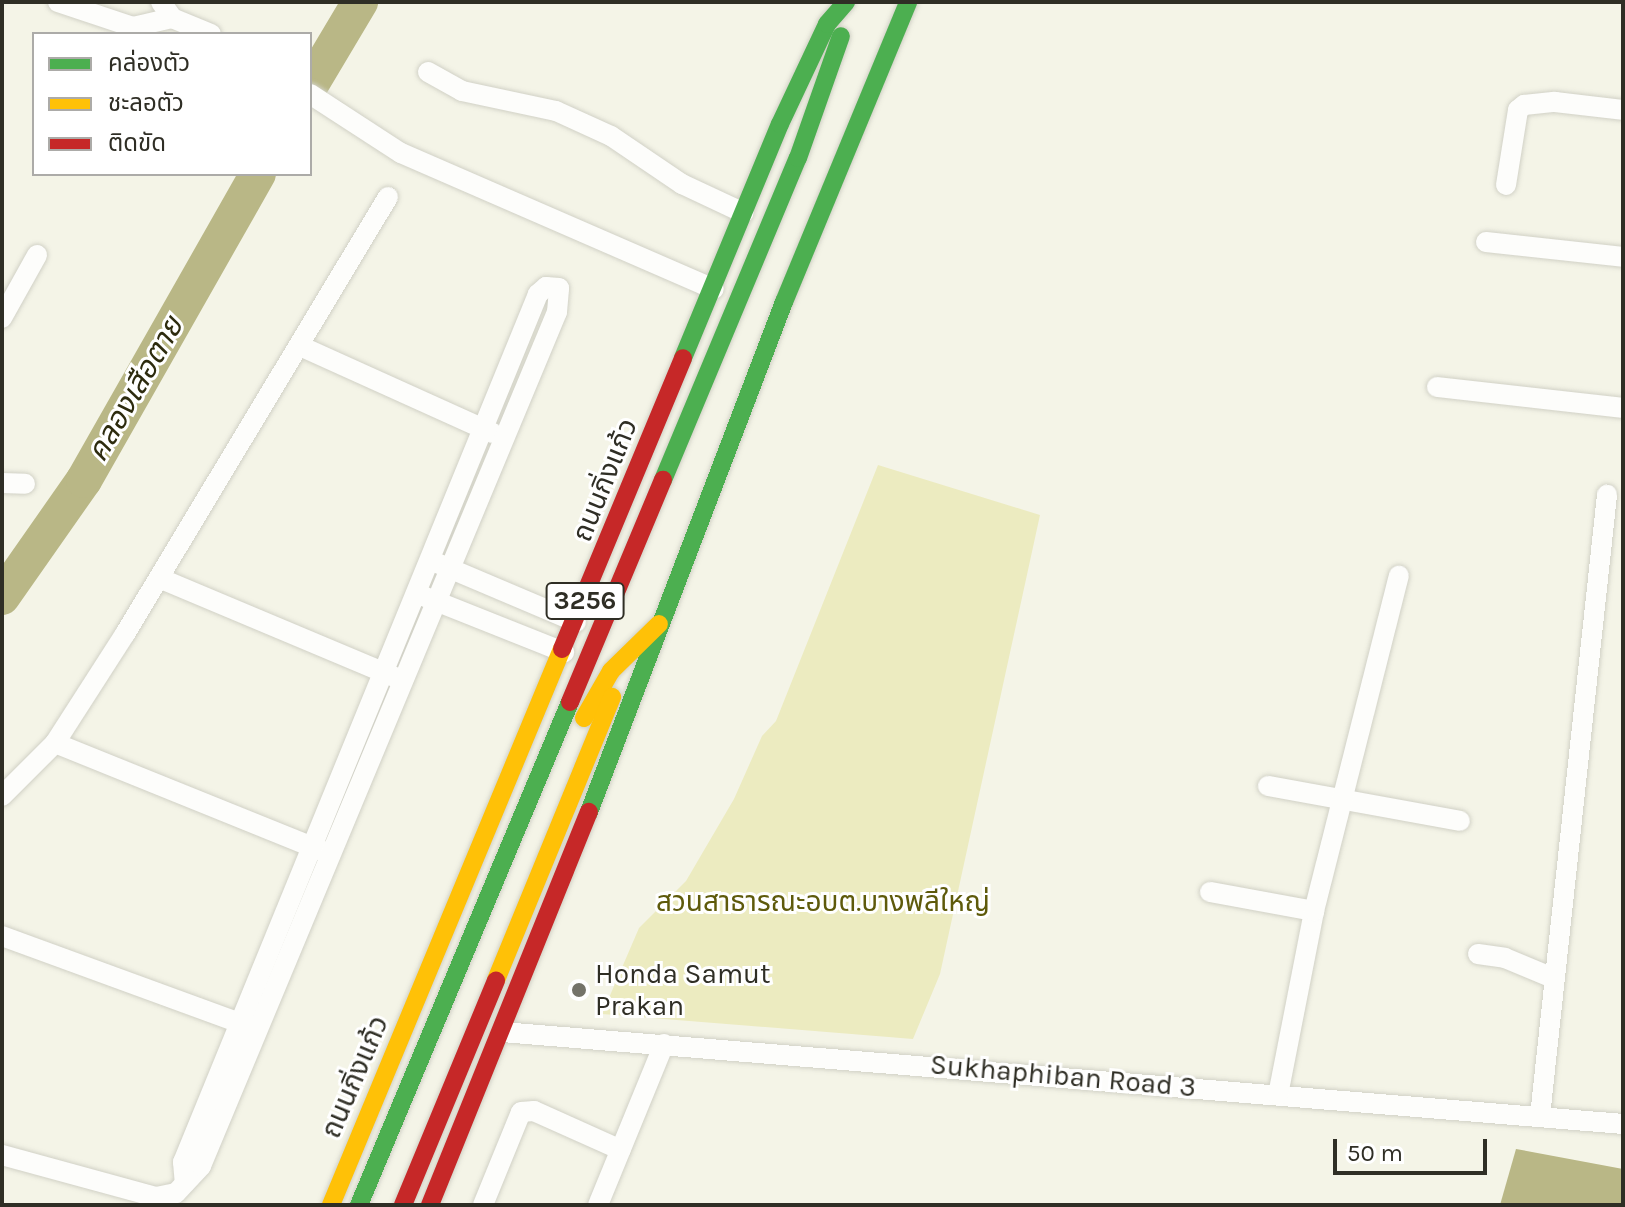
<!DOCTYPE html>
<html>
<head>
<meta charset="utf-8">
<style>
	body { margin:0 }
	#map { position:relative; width:1625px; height:1207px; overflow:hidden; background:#f4f4e7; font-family:Karla,"Noto Sans Thai",sans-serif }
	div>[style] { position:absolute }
	.green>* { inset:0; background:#ecebc0 }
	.water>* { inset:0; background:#b9b786 }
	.river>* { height:36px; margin:-18px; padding:0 18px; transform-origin:18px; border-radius:18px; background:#b9b786 }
	.roads { filter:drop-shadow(0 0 2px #d1d1c6) drop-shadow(0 0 2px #d1d1c6) }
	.street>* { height:20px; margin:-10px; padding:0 10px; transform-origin:10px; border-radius:10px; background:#fdfdfb }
	.fast>* { height:18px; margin:-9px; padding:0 9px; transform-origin:9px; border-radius:9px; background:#4caf50 }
	.slow>* { height:18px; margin:-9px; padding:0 9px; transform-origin:9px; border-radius:9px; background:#ffc107 }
	.jam>* { height:18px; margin:-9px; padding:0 9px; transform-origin:9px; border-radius:9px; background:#c62828 }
	.dots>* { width:22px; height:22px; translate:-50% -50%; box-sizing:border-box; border:4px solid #fff; border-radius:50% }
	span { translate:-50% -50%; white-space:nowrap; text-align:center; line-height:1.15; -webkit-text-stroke:6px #fff; paint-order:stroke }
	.shield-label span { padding:2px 6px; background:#fff; border:2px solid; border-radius:6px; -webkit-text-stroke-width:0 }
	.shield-label { font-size:26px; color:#2f2e25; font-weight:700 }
	.street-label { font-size:28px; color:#2f2e25 }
	.park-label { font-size:28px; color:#5e5a0b }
	.poi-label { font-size:28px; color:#2f2e25 }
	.left { translate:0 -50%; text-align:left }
	.water-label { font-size:30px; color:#2d2b0e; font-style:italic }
	.frame { position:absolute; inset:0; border:4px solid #2f2e25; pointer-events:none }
	.legend { position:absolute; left:32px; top:32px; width:280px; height:144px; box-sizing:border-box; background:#fff; border:2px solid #acaba8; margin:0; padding:10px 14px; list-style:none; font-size:24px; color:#2f2e25 }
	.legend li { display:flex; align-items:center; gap:16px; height:40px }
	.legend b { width:40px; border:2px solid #acaba8 }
	.scale { position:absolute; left:1333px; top:1139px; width:154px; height:36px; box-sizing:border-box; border:4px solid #2f2e25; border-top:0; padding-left:10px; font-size:24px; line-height:28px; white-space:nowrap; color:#2f2e25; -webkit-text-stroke:6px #fff; paint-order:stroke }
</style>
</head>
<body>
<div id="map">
	<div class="green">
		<div style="clip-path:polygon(878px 465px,1040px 515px,940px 974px,913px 1039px,602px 1014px,639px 928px,686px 881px,734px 799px,762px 736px,776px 721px)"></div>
	</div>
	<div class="water">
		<div style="clip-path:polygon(1516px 1149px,1623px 1169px,1623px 1205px,1500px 1205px)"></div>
	</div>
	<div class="river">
		<div style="left:310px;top:86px;width:98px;rotate:-59.2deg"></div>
		<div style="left:2px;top:597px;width:143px;rotate:-55deg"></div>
		<div style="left:84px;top:480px;width:352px;rotate:-60.4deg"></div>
	</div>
	<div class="roads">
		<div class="street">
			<div style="left:58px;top:2px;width:79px;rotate:18.4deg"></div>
			<div style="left:133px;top:27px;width:40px;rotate:-13deg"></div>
			<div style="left:161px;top:2px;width:19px;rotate:55deg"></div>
			<div style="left:172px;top:18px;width:42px;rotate:22.3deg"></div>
			<div style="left:428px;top:72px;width:39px;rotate:29deg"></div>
			<div style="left:462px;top:91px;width:96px;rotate:12deg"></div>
			<div style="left:556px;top:111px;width:60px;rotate:24.4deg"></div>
			<div style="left:611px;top:136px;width:86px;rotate:34.1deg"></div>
			<div style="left:682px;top:184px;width:68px;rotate:25.1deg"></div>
			<div style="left:310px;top:94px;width:108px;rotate:33deg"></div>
			<div style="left:401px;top:153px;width:341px;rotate:23.5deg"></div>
			<div style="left:1506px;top:185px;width:76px;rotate:-80.9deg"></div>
			<div style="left:1518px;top:110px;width:8px;rotate:-40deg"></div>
			<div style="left:1524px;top:105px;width:31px;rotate:-6deg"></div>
			<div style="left:1555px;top:102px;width:68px;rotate:6.7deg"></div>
			<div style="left:1486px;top:242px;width:138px;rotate:6.2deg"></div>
			<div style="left:2px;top:318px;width:72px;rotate:-60.9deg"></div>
			<div style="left:300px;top:346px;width:212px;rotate:24.3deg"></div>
			<div style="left:1437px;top:387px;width:187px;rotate:6.4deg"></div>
			<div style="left:2px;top:483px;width:23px;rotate:2deg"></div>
			<div style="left:437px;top:563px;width:151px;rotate:23deg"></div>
			<div style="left:159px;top:578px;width:255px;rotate:22.8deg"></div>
			<div style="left:423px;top:596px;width:152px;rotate:21.7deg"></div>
			<div style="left:55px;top:743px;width:288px;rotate:22deg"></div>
			<div style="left:1268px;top:786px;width:195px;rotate:10.3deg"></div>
			<div style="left:2px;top:796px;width:75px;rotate:-45deg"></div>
			<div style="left:55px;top:743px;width:130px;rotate:-57.3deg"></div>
			<div style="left:125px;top:634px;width:510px;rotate:-58.96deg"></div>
			<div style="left:1210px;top:892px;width:106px;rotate:10.4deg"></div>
			<div style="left:2px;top:936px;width:264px;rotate:20.1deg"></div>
			<div style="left:1478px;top:954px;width:27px;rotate:8deg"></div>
			<div style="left:1505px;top:958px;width:52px;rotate:22.6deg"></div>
			<div style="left:502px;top:1032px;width:1125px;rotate:4.69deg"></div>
			<div style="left:1278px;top:1095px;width:187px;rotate:-78.9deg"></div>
			<div style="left:1314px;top:911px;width:346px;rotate:-75.8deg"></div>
			<div style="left:1540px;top:1116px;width:625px;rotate:-83.84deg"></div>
			<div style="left:2px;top:1155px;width:160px;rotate:15.3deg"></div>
			<div style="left:156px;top:1197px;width:20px;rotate:-11deg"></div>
			<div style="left:176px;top:1193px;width:37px;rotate:-47deg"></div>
			<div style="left:201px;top:1166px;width:925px;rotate:-67.37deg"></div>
			<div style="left:557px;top:312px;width:24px;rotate:-85deg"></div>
			<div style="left:559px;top:288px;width:13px;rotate:-176deg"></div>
			<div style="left:546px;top:287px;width:11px;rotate:139deg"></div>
			<div style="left:538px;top:294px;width:938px;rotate:112.24deg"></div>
			<div style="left:183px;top:1162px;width:21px;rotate:85deg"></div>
			<div style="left:483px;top:1205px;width:100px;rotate:-67.8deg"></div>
			<div style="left:521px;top:1112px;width:13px;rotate:-4deg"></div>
			<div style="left:534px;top:1111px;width:95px;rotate:24.1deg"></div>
			<div style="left:598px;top:1205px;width:174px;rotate:-67.7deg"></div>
		</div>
		<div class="fast">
			<div style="left:683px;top:358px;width:253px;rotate:-67.5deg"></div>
			<div style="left:780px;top:124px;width:110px;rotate:-64.8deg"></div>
			<div style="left:827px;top:24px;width:29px;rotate:-49deg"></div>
			<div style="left:663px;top:480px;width:349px;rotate:-67.3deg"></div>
			<div style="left:798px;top:158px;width:129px;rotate:-70.6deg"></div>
			<div style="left:589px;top:812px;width:546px;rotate:-69.08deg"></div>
			<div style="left:784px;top:302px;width:325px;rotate:-67.5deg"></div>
			<div style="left:359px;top:1205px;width:545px;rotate:-67.24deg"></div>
		</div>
		<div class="slow">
			<div style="left:584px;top:718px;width:54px;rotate:-60.1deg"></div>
			<div style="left:611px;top:671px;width:67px;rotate:-44.4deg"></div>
			<div style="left:496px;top:980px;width:306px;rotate:-67.7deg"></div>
			<div style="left:331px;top:1205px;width:602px;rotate:-67.44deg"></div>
		</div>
		<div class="jam">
			<div style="left:562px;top:649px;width:315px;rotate:-67.4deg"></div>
			<div style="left:570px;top:702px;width:241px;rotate:-67.3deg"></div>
			<div style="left:403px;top:1205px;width:243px;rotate:-67.5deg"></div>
			<div style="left:430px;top:1205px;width:424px;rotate:-68deg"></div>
		</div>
	</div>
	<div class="dots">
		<div style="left:579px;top:990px;background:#747369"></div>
	</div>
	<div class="shield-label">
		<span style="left:585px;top:601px">3256</span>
	</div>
	<div class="street-label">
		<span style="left:605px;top:480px;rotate:-68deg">ถนนกิ่งแก้ว</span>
		<span style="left:1063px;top:1076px;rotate:5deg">Sukhaphiban Road 3</span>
		<span style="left:355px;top:1077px;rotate:-67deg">ถนนกิ่งแก้ว</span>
	</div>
	<div class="park-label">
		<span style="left:823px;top:902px">สวนสาธารณะอบต.บางพลีใหญ่</span>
	</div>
	<div class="poi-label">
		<span class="left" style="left:595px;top:990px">Honda Samut<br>Prakan</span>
	</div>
	<div class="water-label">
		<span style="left:135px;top:389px;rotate:-60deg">คลองเสือตาย</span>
	</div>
	<div class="frame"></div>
	<ul class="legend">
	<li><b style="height:10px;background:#4caf50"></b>คล่องตัว</li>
	<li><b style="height:10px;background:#ffc107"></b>ชะลอตัว</li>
	<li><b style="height:10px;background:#c62828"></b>ติดขัด</li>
	</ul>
	<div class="scale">50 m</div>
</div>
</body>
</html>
